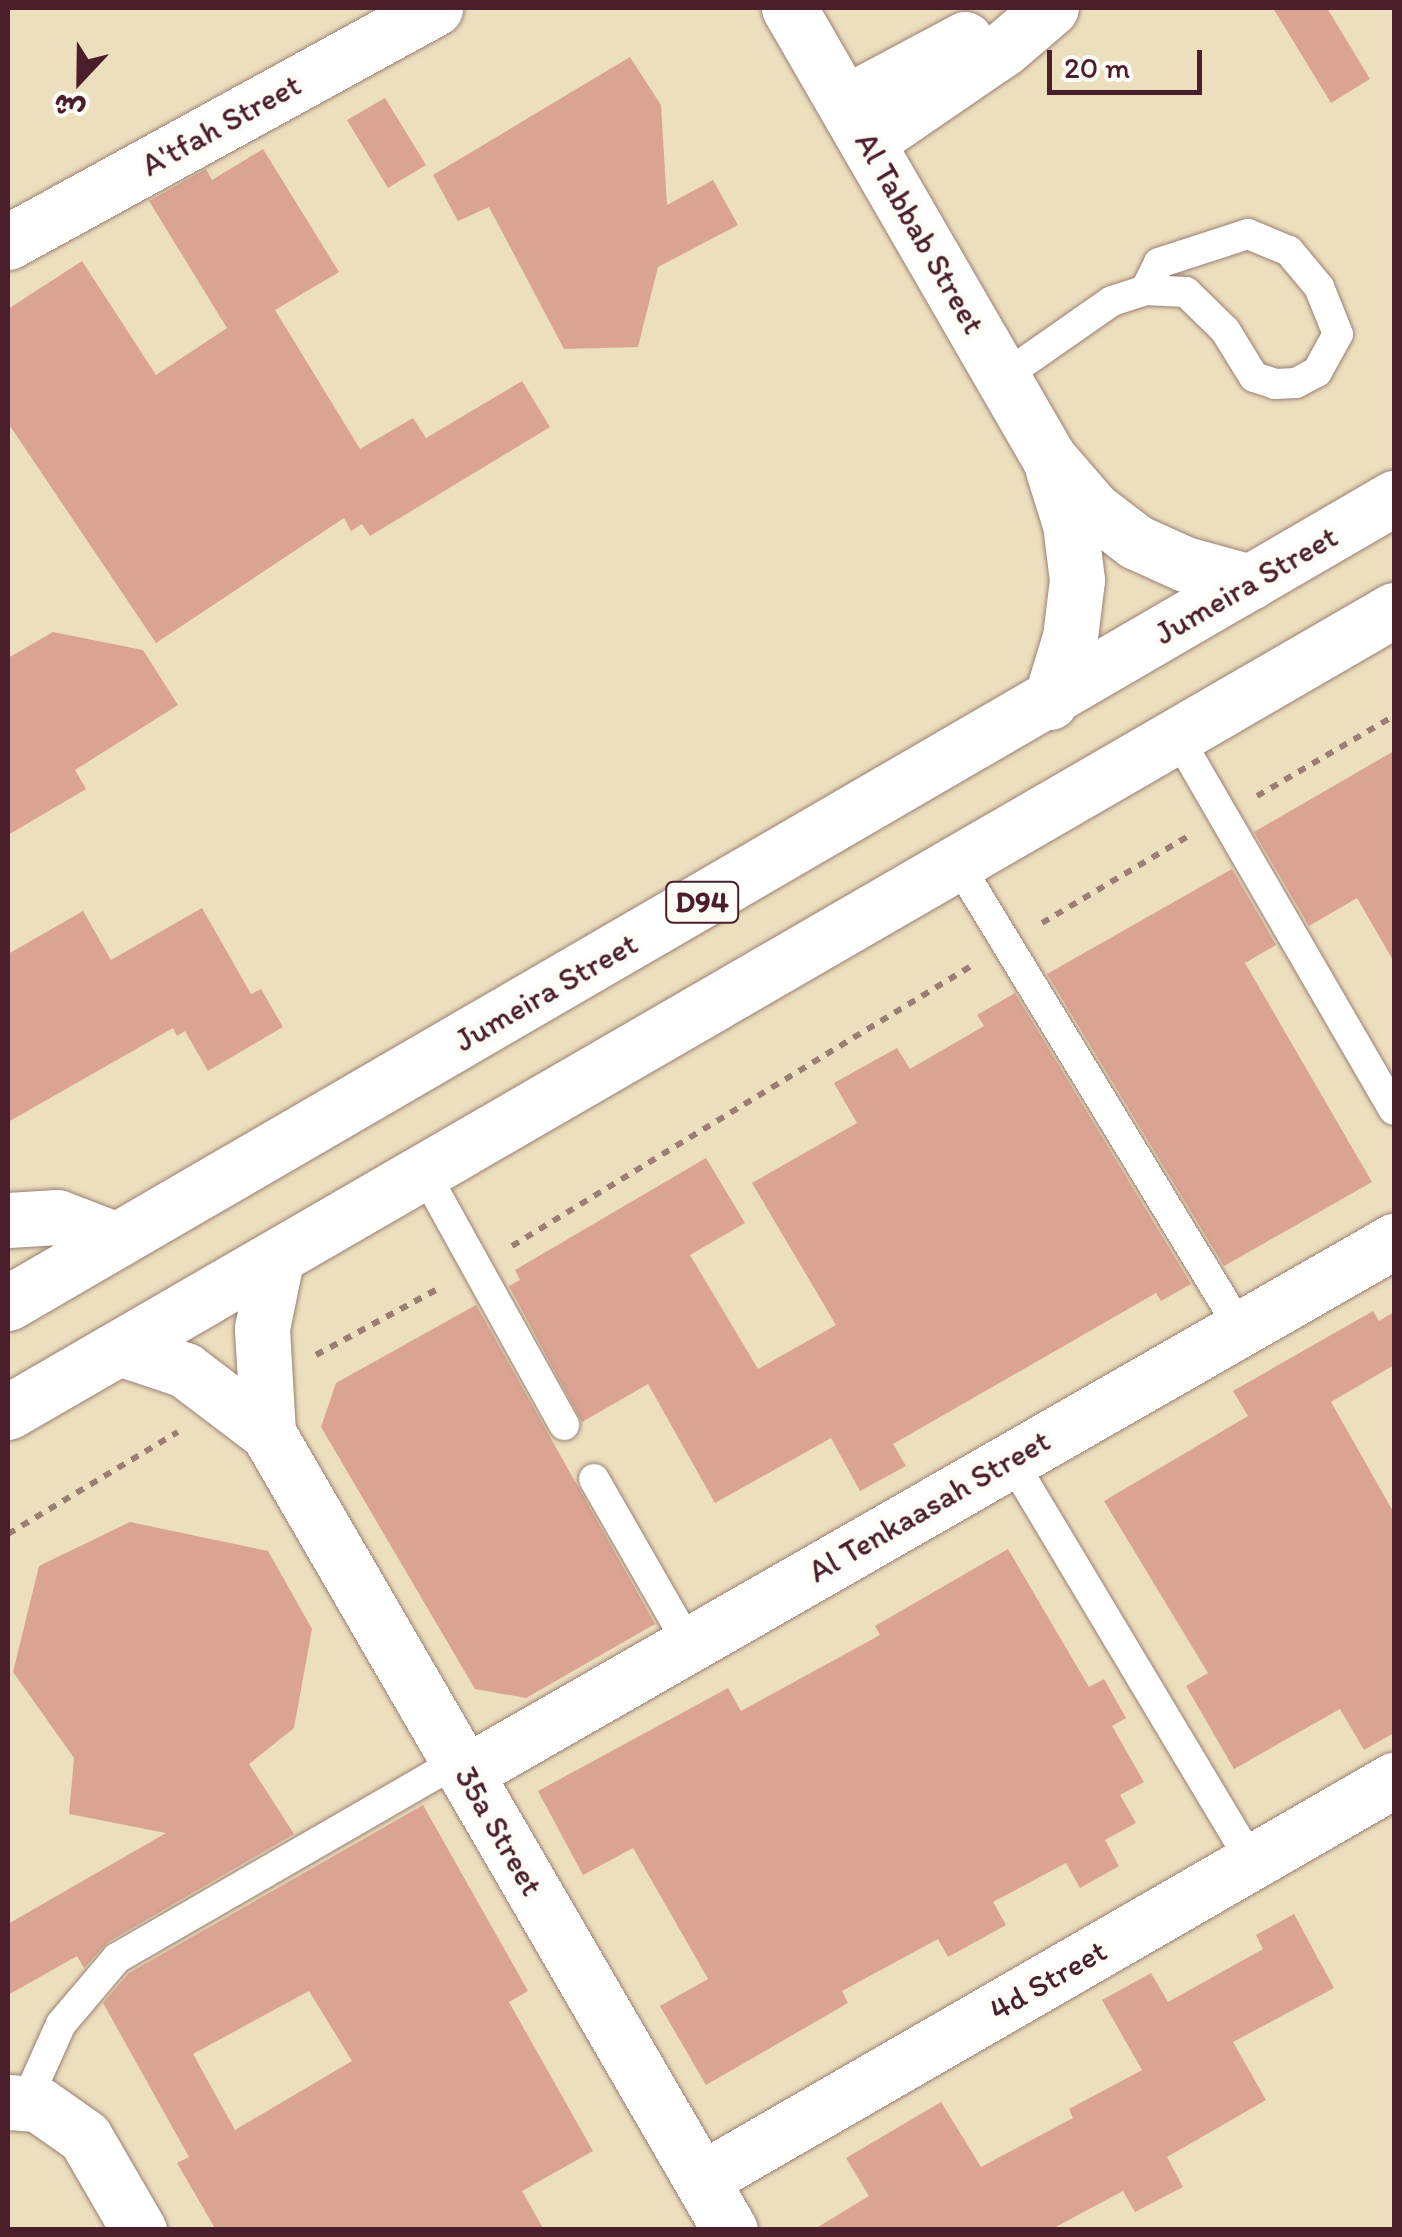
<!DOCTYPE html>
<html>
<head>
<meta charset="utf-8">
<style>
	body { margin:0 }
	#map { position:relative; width:1402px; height:2237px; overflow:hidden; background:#ecdfbd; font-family:Itim,"Playpen Sans Arabic",sans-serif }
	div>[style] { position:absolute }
	.building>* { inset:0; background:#dba492 }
	.path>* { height:6px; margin-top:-3px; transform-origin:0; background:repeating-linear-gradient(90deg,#9b7f74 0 8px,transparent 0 16px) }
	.roads { filter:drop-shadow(0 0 2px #9b7f74) drop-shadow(0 0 2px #9b7f74) }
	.service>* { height:30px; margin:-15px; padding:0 15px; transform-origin:15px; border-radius:15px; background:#fff }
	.minor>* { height:55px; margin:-27.5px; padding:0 27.5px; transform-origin:27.5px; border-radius:27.5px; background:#fff }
	.primary>* { height:55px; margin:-27.5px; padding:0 27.5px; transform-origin:27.5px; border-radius:27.5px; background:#fff }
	span { translate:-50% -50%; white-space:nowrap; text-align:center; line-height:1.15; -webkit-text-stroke:10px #fdfcf7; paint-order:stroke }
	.shield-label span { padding:2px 8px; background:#fdfcf7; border:2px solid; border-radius:8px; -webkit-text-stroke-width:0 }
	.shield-label { font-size:30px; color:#4a1f2b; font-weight:700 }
	.street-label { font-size:32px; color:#4a1f2b }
	.frame { position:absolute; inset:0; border:10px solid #4a1f2b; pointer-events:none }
	.north { position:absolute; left:30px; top:30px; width:100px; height:100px; -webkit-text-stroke:8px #fdfcf7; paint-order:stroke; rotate:202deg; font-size:28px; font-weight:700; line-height:40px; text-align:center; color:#4a1f2b }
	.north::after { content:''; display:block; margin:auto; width:35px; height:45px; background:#4a1f2b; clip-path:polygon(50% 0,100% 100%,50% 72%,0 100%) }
	.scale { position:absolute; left:1047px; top:50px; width:155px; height:45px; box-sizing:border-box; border:5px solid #4a1f2b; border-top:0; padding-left:12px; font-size:30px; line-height:35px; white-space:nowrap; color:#4a1f2b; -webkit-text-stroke:8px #fdfcf7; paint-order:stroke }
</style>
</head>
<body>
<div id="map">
	<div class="building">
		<div style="clip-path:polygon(1273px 8px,1327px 8px,1370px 79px,1331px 103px)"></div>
		<div style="clip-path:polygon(630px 57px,661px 105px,667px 205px,713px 180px,738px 225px,658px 267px,638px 347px,564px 349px,489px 207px,458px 221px,433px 175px)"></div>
		<div style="clip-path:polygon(385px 98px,426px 165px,388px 188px,347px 120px)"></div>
		<div style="clip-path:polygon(263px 149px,339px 272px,275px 310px,360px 449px,413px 418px,426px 438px,522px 381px,550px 427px,370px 536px,362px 524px,351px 531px,344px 518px,156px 643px,8px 423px,8px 309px,82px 261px,156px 375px,227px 328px,149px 201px,206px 169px,212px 180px)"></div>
		<div style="clip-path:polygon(53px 632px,143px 650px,178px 705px,75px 770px,86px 789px,8px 835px,8px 658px)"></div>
		<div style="clip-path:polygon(1394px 751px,1394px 962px,1357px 898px,1309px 926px,1254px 832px)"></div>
		<div style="clip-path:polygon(1232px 869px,1276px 945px,1245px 963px,1372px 1182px,1224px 1266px,1047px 974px)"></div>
		<div style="clip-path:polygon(202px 908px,251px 994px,261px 989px,283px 1027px,208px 1071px,185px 1031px,177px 1036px,173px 1028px,8px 1122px,8px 954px,83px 911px,111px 960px)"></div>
		<div style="clip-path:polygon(1015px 993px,1191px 1284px,1161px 1301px,1156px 1293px,893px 1444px,906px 1466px,860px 1491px,831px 1438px,715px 1503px,648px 1384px,582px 1422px,509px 1286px,520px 1280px,515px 1270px,706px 1158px,745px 1223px,690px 1255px,758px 1369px,836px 1325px,752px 1183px,857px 1123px,834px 1083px,897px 1048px,910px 1069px,984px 1026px,977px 1015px)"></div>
		<div style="clip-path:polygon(476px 1305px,655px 1624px,526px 1698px,475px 1689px,321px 1427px,336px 1383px)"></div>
		<div style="clip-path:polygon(1373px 1311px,1379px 1321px,1394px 1312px,1394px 1365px,1331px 1402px,1394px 1513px,1394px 1733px,1364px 1750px,1340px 1709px,1234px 1769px,1186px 1686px,1208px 1673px,1104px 1501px,1248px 1416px,1233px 1391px)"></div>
		<div style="clip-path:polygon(130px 1522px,268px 1551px,312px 1629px,294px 1728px,249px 1764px,294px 1834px,108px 1942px,84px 1968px,77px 1956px,8px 1995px,8px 1924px,166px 1833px,69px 1814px,74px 1758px,13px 1672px,39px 1566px)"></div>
		<div style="clip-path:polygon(1008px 1549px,1089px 1687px,1104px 1679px,1126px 1718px,1112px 1726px,1144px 1782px,1120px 1795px,1136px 1823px,1105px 1840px,1119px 1866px,1080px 1888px,1066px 1863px,993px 1902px,1006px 1925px,948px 1957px,938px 1939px,842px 1991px,848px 2003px,706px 2085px,660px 2006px,708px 1979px,633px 1848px,583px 1875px,538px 1791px,728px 1688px,741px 1711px,880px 1635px,875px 1626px)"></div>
		<div style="clip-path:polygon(evenodd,423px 1805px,528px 1991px,509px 2002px,593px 2151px,522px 2191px,544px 2230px,216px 2230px,177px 2163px,189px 2157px,103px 2003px,129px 1973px,423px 1805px,309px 1991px,352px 2061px,235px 2130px,193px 2054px,309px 1991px)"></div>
		<div style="clip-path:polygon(1294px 1914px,1334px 1988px,1233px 2042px,1266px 2100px,1167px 2157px,1183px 2187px,1135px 2212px,1123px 2191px,1050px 2230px,813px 2230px,869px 2196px,846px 2158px,941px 2102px,981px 2167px,1073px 2118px,1069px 2109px,1142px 2070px,1102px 2000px,1151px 1973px,1168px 2002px,1263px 1949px,1256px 1935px)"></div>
	</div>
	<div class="path">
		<div style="left:1257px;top:796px;width:159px;rotate:-30.3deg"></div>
		<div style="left:1042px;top:923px;width:172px;rotate:-30.7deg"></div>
		<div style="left:512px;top:1246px;width:538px;rotate:-31.38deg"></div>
		<div style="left:316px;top:1355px;width:142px;rotate:-28.5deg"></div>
		<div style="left:8px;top:1534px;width:198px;rotate:-31deg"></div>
	</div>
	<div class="roads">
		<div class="service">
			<div style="left:1003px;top:377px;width:133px;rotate:-34.9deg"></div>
			<div style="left:1112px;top:301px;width:35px;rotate:-18deg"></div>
			<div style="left:1145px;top:290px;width:41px;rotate:2.8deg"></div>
			<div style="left:1186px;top:292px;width:54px;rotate:44.3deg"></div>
			<div style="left:1225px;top:330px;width:55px;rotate:58.3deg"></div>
			<div style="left:1254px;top:377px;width:22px;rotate:18deg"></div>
			<div style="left:1275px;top:384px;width:21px;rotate:-3deg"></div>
			<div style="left:1296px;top:383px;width:24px;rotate:-28deg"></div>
			<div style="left:1317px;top:372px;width:43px;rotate:-61.1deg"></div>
			<div style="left:1338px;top:334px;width:51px;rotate:-112deg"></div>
			<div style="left:1319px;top:287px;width:47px;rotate:-129.8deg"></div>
			<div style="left:1289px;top:251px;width:44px;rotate:-157.5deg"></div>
			<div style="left:1248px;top:234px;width:94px;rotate:162deg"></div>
			<div style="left:1159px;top:263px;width:30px;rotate:117deg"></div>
			<div style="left:1177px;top:736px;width:432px;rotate:59.9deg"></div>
			<div style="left:957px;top:862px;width:545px;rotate:58.73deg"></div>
			<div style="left:425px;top:1174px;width:287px;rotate:61deg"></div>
			<div style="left:1010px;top:1458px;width:471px;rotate:59.1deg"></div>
			<div style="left:594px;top:1479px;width:191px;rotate:60.2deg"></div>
			<div style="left:26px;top:2102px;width:85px;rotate:-65.8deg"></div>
			<div style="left:61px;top:2024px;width:87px;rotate:-49.7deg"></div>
			<div style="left:117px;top:1958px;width:394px;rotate:-30deg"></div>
		</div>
		<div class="minor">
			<div style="left:789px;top:8px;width:520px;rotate:59.98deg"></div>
			<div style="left:1049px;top:458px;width:67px;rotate:49.2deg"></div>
			<div style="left:1093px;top:509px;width:54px;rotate:37.5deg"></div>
			<div style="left:1136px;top:542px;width:54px;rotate:24.2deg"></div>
			<div style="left:1185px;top:564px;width:68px;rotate:15.3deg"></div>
			<div style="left:845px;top:103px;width:136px;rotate:-28.1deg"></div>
			<div style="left:867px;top:142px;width:165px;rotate:-34.4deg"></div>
			<div style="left:1003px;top:49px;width:63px;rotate:-40.5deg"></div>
			<div style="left:8px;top:242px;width:487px;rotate:-28.7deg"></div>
			<div style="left:1050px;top:702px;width:68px;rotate:-72.9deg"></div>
			<div style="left:1070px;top:637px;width:57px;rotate:-83deg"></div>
			<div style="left:1077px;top:580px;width:56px;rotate:-97.1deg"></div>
			<div style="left:1070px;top:524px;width:57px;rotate:-107.5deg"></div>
			<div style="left:8px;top:1220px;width:49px;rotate:-3.5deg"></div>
			<div style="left:57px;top:1217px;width:64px;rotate:21deg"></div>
			<div style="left:119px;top:1348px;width:70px;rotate:18.4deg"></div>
			<div style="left:185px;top:1370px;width:104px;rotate:37.2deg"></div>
			<div style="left:268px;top:1433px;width:921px;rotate:59.9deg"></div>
			<div style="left:268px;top:1433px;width:105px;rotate:-93.3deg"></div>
			<div style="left:262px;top:1328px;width:69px;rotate:-78.4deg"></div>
			<div style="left:465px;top:1773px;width:1071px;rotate:-29.8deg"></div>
			<div style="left:8px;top:2102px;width:30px;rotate:4deg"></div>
			<div style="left:38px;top:2104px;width:57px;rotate:35.1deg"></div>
			<div style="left:85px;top:2137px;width:108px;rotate:59.9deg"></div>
			<div style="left:702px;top:2179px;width:799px;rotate:-29.97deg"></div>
		</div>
		<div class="primary">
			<div style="left:8px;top:1303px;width:1603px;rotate:-30.15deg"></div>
			<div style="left:8px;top:1412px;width:1601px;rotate:-30.06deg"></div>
		</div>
	</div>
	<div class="shield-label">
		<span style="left:702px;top:902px">D94</span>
	</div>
	<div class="street-label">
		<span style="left:221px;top:125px;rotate:-29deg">A'tfah Street</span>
		<span style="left:920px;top:233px;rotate:60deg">Al Tabbab Street</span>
		<span style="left:1246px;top:585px;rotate:-30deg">Jumeira Street</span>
		<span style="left:546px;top:992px;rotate:-30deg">Jumeira Street</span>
		<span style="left:929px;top:1506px;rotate:-30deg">Al Tenkaasah Street</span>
		<span style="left:499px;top:1831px;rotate:60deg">35a Street</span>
		<span style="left:1048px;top:1980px;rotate:-30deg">4d Street</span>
	</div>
	<div class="frame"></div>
	<div class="north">ش</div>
	<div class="scale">20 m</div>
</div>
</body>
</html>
